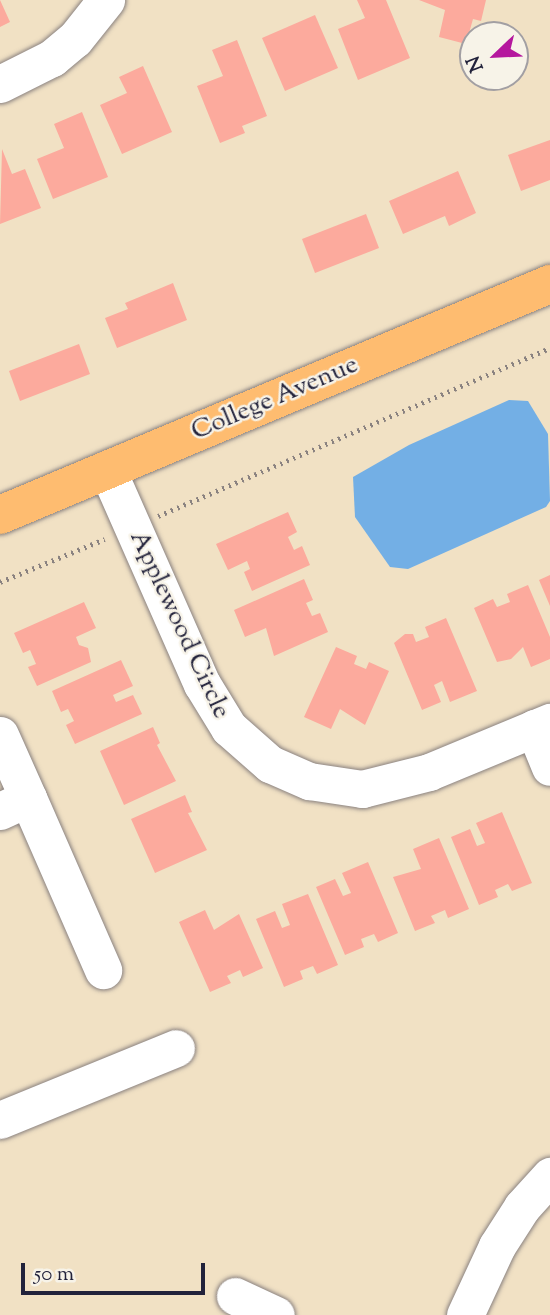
<!DOCTYPE html>
<html>
<head>
<meta charset="utf-8">
<style>
	body { margin:0 }
	#map { position:relative; width:550px; height:1315px; overflow:hidden; background:#f1e1c4; font-family:"Sorts Mill Goudy",serif }
	div>[style] { position:absolute }
	.water>* { inset:0; background:#73afe5 }
	.building>* { inset:0; background:#fcaa9d }
	.path>* { height:4.5px; margin-top:-2.25px; transform-origin:0; background:repeating-linear-gradient(90deg,#8a8280 0 2px,transparent 0 7px) }
	.roads { filter:drop-shadow(0 0 2px #8a8280) drop-shadow(0 0 2px #8a8280) }
	.minor>* { height:37px; margin:-18.5px; padding:0 18.5px; transform-origin:18.5px; border-radius:18.5px; background:#fff }
	.major>* { height:38px; margin:-19px; padding:0 19px; transform-origin:19px; border-radius:19px; background:#febc70 }
	span { translate:-50% -50%; white-space:nowrap; text-align:center; line-height:1.15; -webkit-text-stroke:5px #f7f3e8; paint-order:stroke }
	.street-label { font-size:26px; color:#22223b }
	.north { position:absolute; left:459px; top:21px; width:70px; height:70px; box-sizing:border-box; background:#f7f3e8; border:2px solid #a29fa3; border-radius:50%; rotate:247deg; font-size:19px; font-weight:700; line-height:28px; text-align:center; color:#22223b }
	.north::after { content:''; display:block; margin:auto; width:24px; height:32px; background:#b5179e; clip-path:polygon(50% 0,100% 100%,50% 72%,0 100%) }
	.scale { position:absolute; left:21px; top:1263px; width:184px; height:32px; box-sizing:border-box; border:4px solid #22223b; border-top:0; padding-left:9px; font-size:21px; line-height:24px; white-space:nowrap; color:#22223b; -webkit-text-stroke:5px #f7f3e8; paint-order:stroke }
</style>
</head>
<body>
<div id="map">
	<div class="water">
		<div style="clip-path:polygon(509px 400px,528px 401px,548px 434px,550px 501px,546px 507px,408px 569px,390px 567px,355px 517px,353px 477px,409px 445px)"></div>
	</div>
	<div class="building">
		<div style="clip-path:polygon(0 0,10px 22px,0 27px)"></div>
		<div style="clip-path:polygon(357px 0,386px 0,410px 58px,358px 80px,338px 29px,365px 18px)"></div>
		<div style="clip-path:polygon(419px 0,486px 0,481px 21px,473px 19px,466px 44px,439px 37px,445px 10px)"></div>
		<div style="clip-path:polygon(315px 15px,338px 68px,285px 91px,262px 38px)"></div>
		<div style="clip-path:polygon(237px 40px,267px 116px,242px 126px,245px 133px,220px 143px,197px 86px,223px 76px,212px 50px)"></div>
		<div style="clip-path:polygon(143px 66px,172px 132px,122px 154px,100px 105px,127px 93px,119px 77px)"></div>
		<div style="clip-path:polygon(82px 112px,108px 177px,53px 199px,37px 159px,64px 148px,54px 124px)"></div>
		<div style="clip-path:polygon(550px 140px,550px 180px,521px 191px,508px 155px)"></div>
		<div style="clip-path:polygon(2px 149px,12px 174px,25px 169px,41px 208px,0 224px)"></div>
		<div style="clip-path:polygon(458px 171px,476px 213px,449px 226px,445px 216px,403px 234px,389px 201px)"></div>
		<div style="clip-path:polygon(366px 214px,379px 248px,315px 273px,302px 239px)"></div>
		<div style="clip-path:polygon(173px 283px,187px 320px,117px 348px,105px 318px,128px 309px,125px 303px)"></div>
		<div style="clip-path:polygon(79px 344px,90px 374px,20px 401px,9px 371px)"></div>
		<div style="clip-path:polygon(288px 512px,297px 532px,288px 537px,294px 550px,302px 546px,310px 565px,252px 591px,244px 572px,250px 569px,247px 561px,228px 570px,216px 544px)"></div>
		<div style="clip-path:polygon(550px 575px,550px 606px,539px 580px)"></div>
		<div style="clip-path:polygon(304px 579px,313px 600px,306px 603px,312px 616px,320px 613px,328px 632px,274px 656px,266px 628px,245px 637px,234px 610px)"></div>
		<div style="clip-path:polygon(528px 585px,550px 637px,550px 659px,531px 667px,523px 647px,511px 659px,497px 662px,474px 608px,493px 599px,497px 607px,510px 602px,507px 594px)"></div>
		<div style="clip-path:polygon(84px 602px,96px 628px,76px 637px,79px 645px,88px 648px,91px 662px,37px 686px,28px 667px,36px 664px,30px 650px,23px 653px,14px 633px)"></div>
		<div style="clip-path:polygon(446px 618px,477px 691px,450px 702px,442px 681px,434px 685px,441px 702px,422px 710px,394px 643px,405px 634px,413px 634px,416px 642px,429px 637px,425px 627px)"></div>
		<div style="clip-path:polygon(336px 647px,357px 656px,354px 664px,366px 669px,369px 662px,389px 671px,365px 725px,340px 709px,331px 729px,304px 717px)"></div>
		<div style="clip-path:polygon(121px 660px,133px 686px,113px 695px,116px 702px,133px 695px,142px 714px,75px 744px,66px 725px,74px 721px,68px 709px,61px 712px,52px 691px)"></div>
		<div style="clip-path:polygon(153px 727px,160px 743px,157px 745px,176px 781px,124px 805px,100px 751px)"></div>
		<div style="clip-path:polygon(185px 795px,192px 812px,188px 813px,207px 850px,155px 873px,131px 819px)"></div>
		<div style="clip-path:polygon(502px 812px,532px 883px,512px 891px,508px 884px,495px 890px,498px 897px,479px 905px,451px 837px,470px 829px,477px 846px,485px 843px,476px 823px)"></div>
		<div style="clip-path:polygon(439px 838px,469px 909px,448px 918px,445px 910px,431px 916px,435px 923px,415px 931px,393px 877px,421px 869px,413px 849px)"></div>
		<div style="clip-path:polygon(368px 862px,398px 933px,378px 942px,374px 934px,361px 939px,364px 947px,345px 955px,316px 887px,335px 879px,343px 896px,351px 893px,342px 873px)"></div>
		<div style="clip-path:polygon(308px 894px,338px 965px,317px 974px,313px 966px,300px 971px,303px 979px,284px 987px,256px 919px,275px 911px,282px 928px,290px 925px,282px 904px)"></div>
		<div style="clip-path:polygon(205px 910px,214px 930px,239px 914px,263px 968px,243px 977px,240px 970px,227px 976px,231px 983px,210px 992px,179px 922px)"></div>
	</div>
	<div class="path">
		<div style="left:158px;top:516px;width:426px;rotate:-23.2deg"></div>
		<div style="left:0;top:582px;width:113px;rotate:-22.3deg"></div>
	</div>
	<div class="roads">
		<div class="minor">
			<div style="left:0;top:84px;width:58px;rotate:-26.6deg"></div>
			<div style="left:52px;top:58px;width:30px;rotate:-40deg"></div>
			<div style="left:75px;top:39px;width:50px;rotate:-51.5deg"></div>
			<div style="left:107px;top:469px;width:235px;rotate:66.2deg"></div>
			<div style="left:202px;top:684px;width:52px;rotate:58.5deg"></div>
			<div style="left:229px;top:728px;width:55px;rotate:41.3deg"></div>
			<div style="left:270px;top:764px;width:43px;rotate:23.6deg"></div>
			<div style="left:309px;top:781px;width:54px;rotate:8.6deg"></div>
			<div style="left:362px;top:789px;width:69px;rotate:-14.2deg"></div>
			<div style="left:429px;top:772px;width:131px;rotate:-22.5deg"></div>
			<div style="left:534px;top:728px;width:42px;rotate:67.7deg"></div>
			<div style="left:0;top:735px;width:69px;rotate:66deg"></div>
			<div style="left:28px;top:798px;width:31px;rotate:155deg"></div>
			<div style="left:28px;top:798px;width:188px;rotate:66.4deg"></div>
			<div style="left:0;top:1120px;width:190px;rotate:-22.2deg"></div>
			<div style="left:235px;top:1296px;width:45px;rotate:24.9deg"></div>
			<div style="left:465px;top:1315px;width:76px;rotate:-65.1deg"></div>
			<div style="left:497px;top:1246px;width:46px;rotate:-57.3deg"></div>
			<div style="left:522px;top:1207px;width:42px;rotate:-47.9deg"></div>
		</div>
		<div class="major">
			<div style="left:0;top:515px;width:597px;rotate:-22.78deg"></div>
		</div>
	</div>
	<div class="street-label">
		<span style="left:275px;top:399px;rotate:-23deg">College Avenue</span>
		<span style="left:179px;top:625px;rotate:65deg">Applewood Circle</span>
	</div>
	<div class="north">N</div>
	<div class="scale">50 m</div>
</div>
</body>
</html>
